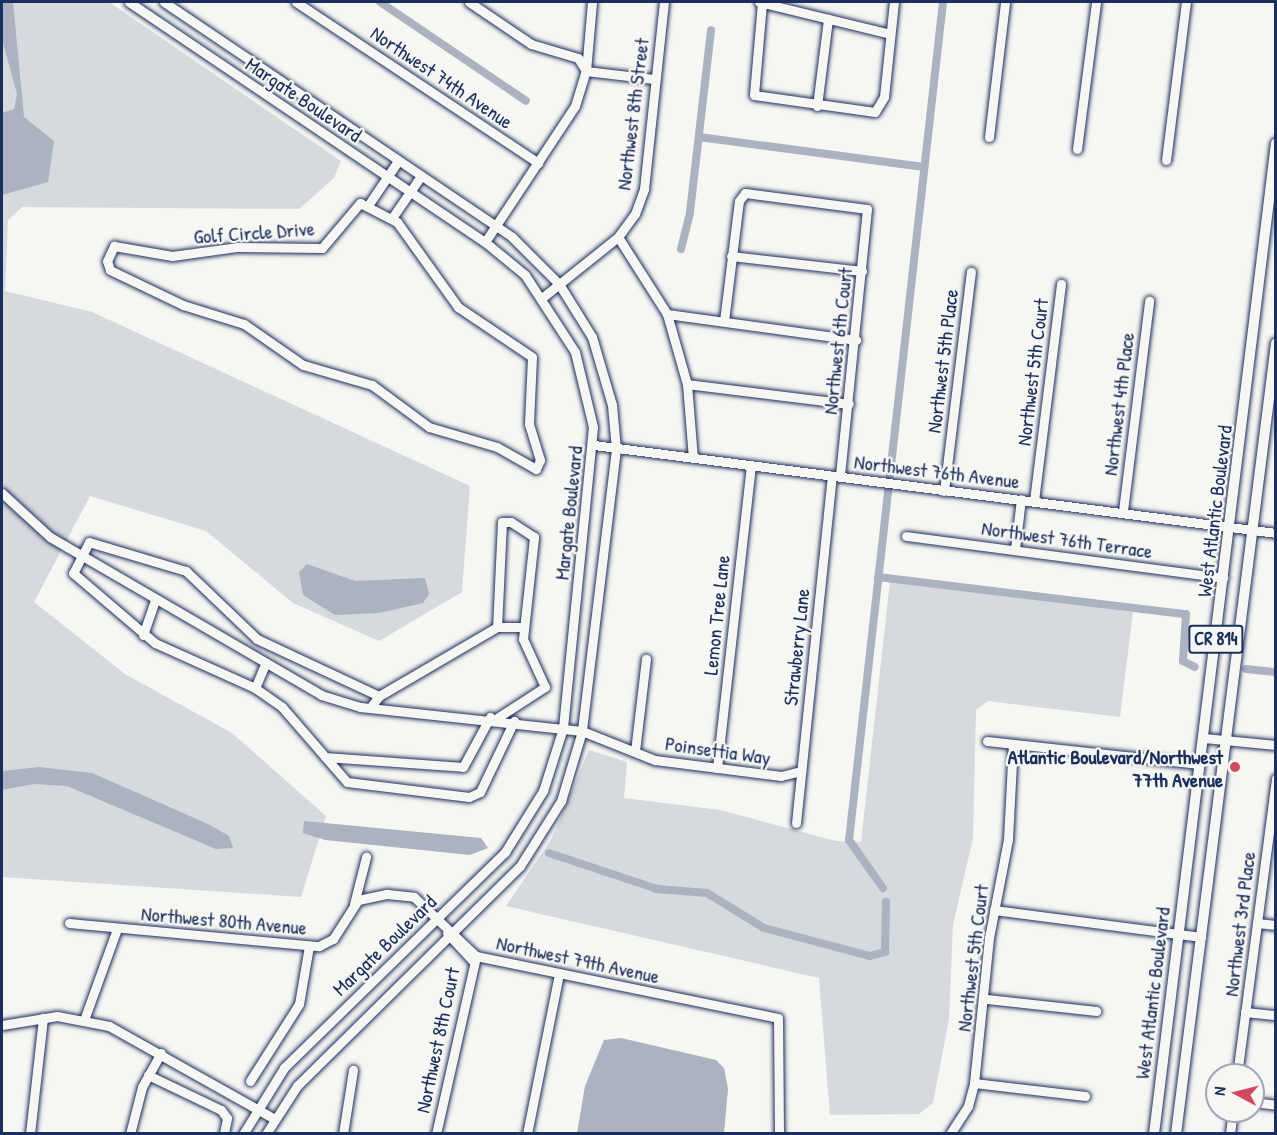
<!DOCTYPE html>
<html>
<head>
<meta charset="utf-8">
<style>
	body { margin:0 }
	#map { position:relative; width:1277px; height:1135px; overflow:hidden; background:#f6f6f2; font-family:"Patrick Hand",sans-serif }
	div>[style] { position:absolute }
	.green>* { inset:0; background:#d6d9dd }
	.water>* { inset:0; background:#abb2c0 }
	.canal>* { height:8px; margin:-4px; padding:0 4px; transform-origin:4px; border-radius:4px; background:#abb2c0 }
	.roads { filter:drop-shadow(0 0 2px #1b2f5e) drop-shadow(0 0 2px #1b2f5e) }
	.minor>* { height:9px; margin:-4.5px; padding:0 4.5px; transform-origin:4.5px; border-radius:4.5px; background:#f6f6f2 }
	.major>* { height:10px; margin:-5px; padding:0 5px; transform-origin:5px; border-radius:5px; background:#f6f6f2 }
	.dots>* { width:16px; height:16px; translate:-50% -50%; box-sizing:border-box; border:3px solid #f6f6f2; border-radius:50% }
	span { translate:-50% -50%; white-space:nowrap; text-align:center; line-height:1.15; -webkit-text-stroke:4.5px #f6f6f2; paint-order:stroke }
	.shield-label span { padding:2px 4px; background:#f6f6f2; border:2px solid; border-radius:4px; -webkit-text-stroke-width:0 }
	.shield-label { font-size:18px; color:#1b2f5e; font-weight:700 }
	.street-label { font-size:20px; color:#1b2f5e }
	.poi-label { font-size:20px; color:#1b2f5e; font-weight:700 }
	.right { translate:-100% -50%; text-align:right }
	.frame { position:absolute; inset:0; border:3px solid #1b2f5e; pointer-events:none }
	.north { position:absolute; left:1205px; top:1063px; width:60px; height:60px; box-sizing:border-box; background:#f6f6f2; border:2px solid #9ea6b7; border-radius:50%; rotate:277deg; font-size:16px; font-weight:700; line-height:24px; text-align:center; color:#1b2f5e }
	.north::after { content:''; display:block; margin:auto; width:21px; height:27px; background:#d1495b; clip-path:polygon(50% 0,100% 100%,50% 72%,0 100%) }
</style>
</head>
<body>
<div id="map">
	<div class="green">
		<div style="clip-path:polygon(2px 2px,109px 2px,341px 161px,334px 178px,299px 209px,22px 207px,8px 220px,5px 291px,92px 312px,470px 486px,462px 592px,379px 641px,293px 603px,206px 531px,90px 496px,34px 602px,125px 674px,232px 733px,326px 816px,301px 897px,2px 877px)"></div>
		<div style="clip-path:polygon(890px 581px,1133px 612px,1120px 717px,988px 701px,976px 710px,973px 838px,953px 925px,949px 1019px,933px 1103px,919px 1114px,830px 1115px,819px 978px,506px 906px,551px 840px,589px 750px,627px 762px,624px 798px,720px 810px,836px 841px,861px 842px)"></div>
	</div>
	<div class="water">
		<div style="clip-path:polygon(3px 2px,13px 2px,24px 117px,54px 141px,48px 182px,2px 195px,2px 113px,14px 109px,17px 94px,3px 43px)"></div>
		<div style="clip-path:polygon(307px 564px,355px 581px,425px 578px,429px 594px,423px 603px,379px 613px,335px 615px,303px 595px,299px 572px)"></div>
		<div style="clip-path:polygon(39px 767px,92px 773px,208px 824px,229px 836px,233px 848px,216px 849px,67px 786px,34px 784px,2px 790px,2px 771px)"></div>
		<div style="clip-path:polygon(304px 821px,481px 838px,488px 848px,470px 855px,325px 840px,303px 833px)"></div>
		<div style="clip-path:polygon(621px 1038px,716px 1060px,724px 1068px,728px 1089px,724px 1133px,577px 1133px,585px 1086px,604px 1040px)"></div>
	</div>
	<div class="canal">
		<div style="left:380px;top:2px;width:176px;rotate:34.1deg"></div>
		<div style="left:699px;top:137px;width:227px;rotate:7.6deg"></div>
		<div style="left:681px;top:249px;width:38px;rotate:-76deg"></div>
		<div style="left:690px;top:212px;width:183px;rotate:-83.4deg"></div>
		<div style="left:878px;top:577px;width:310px;rotate:6.9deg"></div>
		<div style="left:1186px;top:614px;width:47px;rotate:93.7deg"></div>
		<div style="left:1183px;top:661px;width:13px;rotate:27deg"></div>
		<div style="left:1246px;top:669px;width:30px;rotate:6deg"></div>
		<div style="left:549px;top:853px;width:114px;rotate:18.4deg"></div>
		<div style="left:657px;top:889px;width:50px;rotate:4.6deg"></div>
		<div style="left:707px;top:893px;width:67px;rotate:31.6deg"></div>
		<div style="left:764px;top:928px;width:110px;rotate:14.8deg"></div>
		<div style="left:870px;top:956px;width:16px;rotate:-15deg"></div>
		<div style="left:885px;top:952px;width:50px;rotate:-88.9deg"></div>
		<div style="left:883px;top:888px;width:59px;rotate:-125.3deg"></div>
		<div style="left:849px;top:840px;width:843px;rotate:-83.6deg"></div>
	</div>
	<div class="roads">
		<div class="minor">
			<div style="left:129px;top:2px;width:429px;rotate:34deg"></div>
			<div style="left:485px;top:242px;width:52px;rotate:39.5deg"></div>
			<div style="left:525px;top:275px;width:92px;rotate:57deg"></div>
			<div style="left:575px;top:352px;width:77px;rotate:76.5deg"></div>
			<div style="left:593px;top:427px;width:302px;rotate:95.7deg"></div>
			<div style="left:563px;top:728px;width:66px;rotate:107.6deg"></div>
			<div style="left:543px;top:791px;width:72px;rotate:121.9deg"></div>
			<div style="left:505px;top:852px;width:309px;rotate:135.7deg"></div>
			<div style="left:284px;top:1068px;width:78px;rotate:121.8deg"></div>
			<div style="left:164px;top:2px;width:420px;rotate:34deg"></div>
			<div style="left:512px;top:237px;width:66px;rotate:45deg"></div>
			<div style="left:559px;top:284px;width:62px;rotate:58.1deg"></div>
			<div style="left:592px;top:337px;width:71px;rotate:73.6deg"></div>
			<div style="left:612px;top:405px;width:44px;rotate:84.8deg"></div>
			<div style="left:616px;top:449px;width:284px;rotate:96.9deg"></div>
			<div style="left:582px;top:731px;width:73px;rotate:106.7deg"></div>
			<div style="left:561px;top:801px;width:77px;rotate:122.2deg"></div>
			<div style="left:520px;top:866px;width:313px;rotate:135.4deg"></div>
			<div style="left:297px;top:1086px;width:57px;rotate:122.9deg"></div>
			<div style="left:296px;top:2px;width:291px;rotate:33.6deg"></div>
			<div style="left:469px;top:2px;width:75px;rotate:34.1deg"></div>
			<div style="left:531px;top:44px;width:49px;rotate:16.6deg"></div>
			<div style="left:578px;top:58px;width:15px;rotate:58deg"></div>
			<div style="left:586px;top:71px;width:68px;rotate:6.7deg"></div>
			<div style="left:759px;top:2px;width:135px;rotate:13.7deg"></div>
			<div style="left:762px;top:3px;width:92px;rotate:95deg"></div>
			<div style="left:754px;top:95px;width:122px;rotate:8deg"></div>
			<div style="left:875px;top:112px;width:17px;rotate:-59deg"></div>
			<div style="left:884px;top:97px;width:96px;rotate:-84deg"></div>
			<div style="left:817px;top:106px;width:88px;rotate:-82.8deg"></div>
			<div style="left:989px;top:137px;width:136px;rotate:-83.2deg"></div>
			<div style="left:1077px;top:149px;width:148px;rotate:-82.6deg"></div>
			<div style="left:1166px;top:160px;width:159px;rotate:-82.8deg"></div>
			<div style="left:360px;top:203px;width:42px;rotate:27.2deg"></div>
			<div style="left:397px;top:222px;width:105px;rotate:54.3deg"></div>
			<div style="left:458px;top:307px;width:89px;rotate:34deg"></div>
			<div style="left:532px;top:357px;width:67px;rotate:92.6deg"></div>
			<div style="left:529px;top:424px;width:38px;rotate:73deg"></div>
			<div style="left:540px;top:460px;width:10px;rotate:114deg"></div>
			<div style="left:536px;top:469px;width:45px;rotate:-150.6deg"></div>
			<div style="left:497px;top:447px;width:71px;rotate:-163.6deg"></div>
			<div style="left:429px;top:427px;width:71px;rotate:-143.6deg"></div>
			<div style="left:372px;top:385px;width:72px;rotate:-163.8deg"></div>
			<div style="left:303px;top:365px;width:72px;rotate:-145.2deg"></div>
			<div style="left:244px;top:324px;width:64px;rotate:-162.7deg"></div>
			<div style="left:183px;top:305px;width:81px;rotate:-154.4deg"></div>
			<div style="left:110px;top:270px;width:9px;rotate:-108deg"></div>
			<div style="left:107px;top:261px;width:17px;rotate:-65deg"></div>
			<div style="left:114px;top:246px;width:59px;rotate:9.8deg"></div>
			<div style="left:172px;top:256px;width:67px;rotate:-7.8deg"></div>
			<div style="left:238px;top:247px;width:84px;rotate:0.7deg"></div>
			<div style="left:322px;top:248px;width:59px;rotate:-49.8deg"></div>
			<div style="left:369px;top:204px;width:52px;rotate:-56deg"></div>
			<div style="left:392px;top:218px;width:51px;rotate:-55.4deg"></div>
			<div style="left:618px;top:237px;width:91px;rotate:57.5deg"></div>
			<div style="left:667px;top:314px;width:73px;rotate:74.1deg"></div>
			<div style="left:687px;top:384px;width:74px;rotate:85.4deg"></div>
			<div style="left:485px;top:242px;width:163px;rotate:-56.5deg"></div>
			<div style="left:575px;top:106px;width:37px;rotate:-73deg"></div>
			<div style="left:586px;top:71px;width:69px;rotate:-85deg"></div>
			<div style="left:731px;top:256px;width:132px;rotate:6.5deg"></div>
			<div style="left:543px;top:297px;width:96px;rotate:-38.7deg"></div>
			<div style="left:618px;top:237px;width:29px;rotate:-54deg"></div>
			<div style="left:635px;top:214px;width:27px;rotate:-70deg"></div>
			<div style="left:644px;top:189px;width:188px;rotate:-83.9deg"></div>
			<div style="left:667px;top:314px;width:191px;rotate:7.8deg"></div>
			<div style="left:724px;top:321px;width:121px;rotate:-82.9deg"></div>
			<div style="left:739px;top:201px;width:10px;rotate:-53deg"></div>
			<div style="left:745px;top:193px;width:123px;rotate:7.5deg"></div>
			<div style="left:867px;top:209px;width:269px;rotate:95.8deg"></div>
			<div style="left:687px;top:384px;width:163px;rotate:7deg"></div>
			<div style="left:594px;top:445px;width:688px;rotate:7.35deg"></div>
			<div style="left:944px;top:491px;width:221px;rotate:-83deg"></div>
			<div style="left:2px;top:493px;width:65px;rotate:42.5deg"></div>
			<div style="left:50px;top:537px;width:314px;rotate:30.2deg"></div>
			<div style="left:321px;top:695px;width:41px;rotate:17.1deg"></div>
			<div style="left:360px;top:707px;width:223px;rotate:6.2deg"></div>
			<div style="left:582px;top:731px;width:79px;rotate:21.7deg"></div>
			<div style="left:655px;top:760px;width:127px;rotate:7.2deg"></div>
			<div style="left:781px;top:776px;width:21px;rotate:-14deg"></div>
			<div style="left:1034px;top:501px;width:219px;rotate:-82.9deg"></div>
			<div style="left:1123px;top:511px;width:212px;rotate:-82.9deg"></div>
			<div style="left:906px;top:536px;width:320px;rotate:7.5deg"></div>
			<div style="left:1015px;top:549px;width:50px;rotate:-83.2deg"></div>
			<div style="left:143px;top:635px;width:37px;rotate:-71deg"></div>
			<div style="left:255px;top:688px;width:26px;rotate:-67deg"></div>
			<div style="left:379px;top:696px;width:135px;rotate:-155deg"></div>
			<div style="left:257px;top:639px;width:98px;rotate:-136.2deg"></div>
			<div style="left:186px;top:571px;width:101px;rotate:-163.4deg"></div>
			<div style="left:89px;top:542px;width:35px;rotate:117deg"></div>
			<div style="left:73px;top:573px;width:108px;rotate:40.5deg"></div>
			<div style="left:155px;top:643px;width:110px;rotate:24.2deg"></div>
			<div style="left:255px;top:688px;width:33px;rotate:35deg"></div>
			<div style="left:282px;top:707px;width:99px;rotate:49.1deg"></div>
			<div style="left:347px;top:782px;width:123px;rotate:7deg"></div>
			<div style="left:469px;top:797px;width:12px;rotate:-24deg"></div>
			<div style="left:480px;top:792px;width:79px;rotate:-64.4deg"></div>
			<div style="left:370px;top:708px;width:15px;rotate:-53deg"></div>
			<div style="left:379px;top:696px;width:137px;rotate:-30.3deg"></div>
			<div style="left:497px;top:627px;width:27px"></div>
			<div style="left:497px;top:718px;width:57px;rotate:-32.9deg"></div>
			<div style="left:545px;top:687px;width:53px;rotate:-114.6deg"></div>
			<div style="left:523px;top:639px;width:103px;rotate:-83.8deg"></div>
			<div style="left:534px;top:537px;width:27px;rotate:-147deg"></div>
			<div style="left:511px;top:522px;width:9px;rotate:180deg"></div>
			<div style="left:502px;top:522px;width:105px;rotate:92.7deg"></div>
			<div style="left:1204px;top:738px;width:72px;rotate:5.6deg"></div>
			<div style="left:987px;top:741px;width:214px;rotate:6.2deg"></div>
			<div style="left:635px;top:751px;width:93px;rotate:-83.2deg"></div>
			<div style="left:325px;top:757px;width:138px;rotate:4.1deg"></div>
			<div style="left:463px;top:767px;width:57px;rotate:-61.6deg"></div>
			<div style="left:717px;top:768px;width:303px;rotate:-83.6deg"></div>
			<div style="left:796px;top:823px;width:349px;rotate:-84.1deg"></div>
			<div style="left:354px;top:904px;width:49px;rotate:-75.7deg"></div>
			<div style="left:994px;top:910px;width:209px;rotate:7.4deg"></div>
			<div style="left:69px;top:923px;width:251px;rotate:5.3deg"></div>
			<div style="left:319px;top:946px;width:16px;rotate:-27deg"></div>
			<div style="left:333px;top:939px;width:46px;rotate:-57.3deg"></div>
			<div style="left:358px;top:900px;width:30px;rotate:-12deg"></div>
			<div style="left:387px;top:894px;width:27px;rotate:6deg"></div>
			<div style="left:414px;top:897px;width:86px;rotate:43.6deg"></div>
			<div style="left:476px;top:956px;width:308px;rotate:11.6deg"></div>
			<div style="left:778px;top:1018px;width:116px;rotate:89.5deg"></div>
			<div style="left:1257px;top:923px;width:19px;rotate:6deg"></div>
			<div style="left:447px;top:933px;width:37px;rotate:47deg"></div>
			<div style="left:987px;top:999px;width:110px;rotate:6.3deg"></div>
			<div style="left:1245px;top:1012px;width:31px;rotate:6deg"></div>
			<div style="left:84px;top:1020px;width:97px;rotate:-70.1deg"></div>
			<div style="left:2px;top:1025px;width:56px;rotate:-9.3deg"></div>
			<div style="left:57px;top:1016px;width:53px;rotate:10.9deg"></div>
			<div style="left:109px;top:1026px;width:188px;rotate:29.3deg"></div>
			<div style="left:148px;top:1075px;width:81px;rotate:25.6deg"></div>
			<div style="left:221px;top:1110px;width:10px;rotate:53deg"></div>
			<div style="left:227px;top:1118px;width:16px;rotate:101deg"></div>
			<div style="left:1237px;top:1075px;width:299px;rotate:-82.5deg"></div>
			<div style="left:250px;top:1081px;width:91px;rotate:-57.5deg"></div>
			<div style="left:299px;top:1004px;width:59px;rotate:-80.2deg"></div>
			<div style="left:974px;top:1083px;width:112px;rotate:6.7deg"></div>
			<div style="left:1253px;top:1102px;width:23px;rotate:7deg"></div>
			<div style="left:30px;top:1134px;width:117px;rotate:-83.6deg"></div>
			<div style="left:130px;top:1134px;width:49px;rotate:-75.7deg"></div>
			<div style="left:142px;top:1087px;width:39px;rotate:-61deg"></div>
			<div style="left:343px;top:1134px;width:65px;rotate:-81.1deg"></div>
			<div style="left:436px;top:1134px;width:182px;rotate:-77.3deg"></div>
			<div style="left:527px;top:1134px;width:163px;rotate:-78.7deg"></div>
			<div style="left:950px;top:1134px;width:33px;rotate:-57deg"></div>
			<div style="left:968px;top:1106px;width:24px;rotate:-75deg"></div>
			<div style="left:974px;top:1083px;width:146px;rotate:-84.1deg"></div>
			<div style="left:989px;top:938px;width:101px;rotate:-79.1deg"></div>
			<div style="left:1008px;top:839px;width:95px;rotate:-87deg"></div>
			<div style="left:1230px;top:1134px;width:23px;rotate:-83deg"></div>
		</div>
		<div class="major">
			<div style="left:1154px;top:1134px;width:998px;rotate:-82.98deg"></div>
			<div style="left:1176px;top:1134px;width:797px;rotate:-82.79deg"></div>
		</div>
	</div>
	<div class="dots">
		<div style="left:1235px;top:767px;background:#d1495b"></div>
	</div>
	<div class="shield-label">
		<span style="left:1216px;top:639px">CR 814</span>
	</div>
	<div class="street-label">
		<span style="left:442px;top:77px;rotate:34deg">Northwest 74th Avenue</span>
		<span style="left:304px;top:99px;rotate:34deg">Margate Boulevard</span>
		<span style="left:632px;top:114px;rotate:-83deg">Northwest 8th Street</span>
		<span style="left:254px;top:232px;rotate:-4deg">Golf Circle Drive</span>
		<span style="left:837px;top:341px;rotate:-84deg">Northwest 6th Court</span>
		<span style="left:942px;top:361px;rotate:-83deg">Northwest 5th Place</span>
		<span style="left:1032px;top:372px;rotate:-83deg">Northwest 5th Court</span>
		<span style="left:1118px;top:404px;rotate:-83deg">Northwest 4th Place</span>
		<span style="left:937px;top:471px;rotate:7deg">Northwest 76th Avenue</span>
		<span style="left:1214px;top:511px;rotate:-83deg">West Atlantic Boulevard</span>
		<span style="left:568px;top:513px;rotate:-84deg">Margate Boulevard</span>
		<span style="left:1067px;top:539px;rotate:8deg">Northwest 76th Terrace</span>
		<span style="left:716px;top:615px;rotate:-84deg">Lemon Tree Lane</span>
		<span style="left:796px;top:647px;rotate:-84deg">Strawberry Lane</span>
		<span style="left:718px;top:750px;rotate:8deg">Poinsettia Way</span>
		<span style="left:224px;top:920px;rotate:5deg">Northwest 80th Avenue</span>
		<span style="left:1239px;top:924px;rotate:-83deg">Northwest 3rd Place</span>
		<span style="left:384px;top:945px;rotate:-44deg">Margate Boulevard</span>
		<span style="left:972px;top:958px;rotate:-83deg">Northwest 5th Court</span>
		<span style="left:578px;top:959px;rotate:12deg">Northwest 79th Avenue</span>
		<span style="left:1152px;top:993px;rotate:-83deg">West Atlantic Boulevard</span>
		<span style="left:437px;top:1040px;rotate:-78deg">Northwest 8th Court</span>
	</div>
	<div class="poi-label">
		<span class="right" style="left:1223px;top:768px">Atlantic Boulevard/Northwest<br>77th Avenue</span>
	</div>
	<div class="frame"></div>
	<div class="north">N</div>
</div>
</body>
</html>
